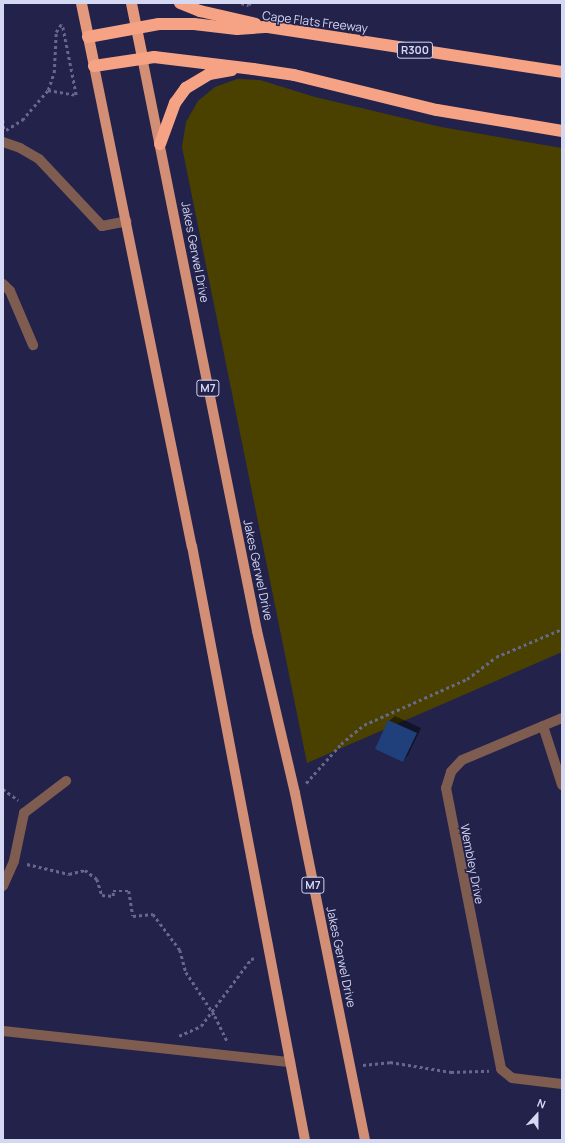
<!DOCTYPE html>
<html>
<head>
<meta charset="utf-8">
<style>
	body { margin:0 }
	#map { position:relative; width:565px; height:1143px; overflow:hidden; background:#23224b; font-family:Manrope,sans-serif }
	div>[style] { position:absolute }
	.green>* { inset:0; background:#4a4100 }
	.shadow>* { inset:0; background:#0007 }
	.building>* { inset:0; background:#20407b }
	.path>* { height:2.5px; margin-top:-1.25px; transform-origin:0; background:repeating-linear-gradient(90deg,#67688b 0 3px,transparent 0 6px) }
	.minor>* { height:10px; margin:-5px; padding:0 5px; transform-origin:5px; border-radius:5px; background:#7e5c50 }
	.primary>* { height:10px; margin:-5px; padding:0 5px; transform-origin:5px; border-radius:5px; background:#d38f75 }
	.trunk>* { height:11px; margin:-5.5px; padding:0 5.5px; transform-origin:5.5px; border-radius:5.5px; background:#e4997c }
	.motorway>* { height:12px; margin:-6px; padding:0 6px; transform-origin:6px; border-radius:6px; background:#f5a384 }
	span { translate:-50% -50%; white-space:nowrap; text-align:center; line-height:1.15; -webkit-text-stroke:3px #23224b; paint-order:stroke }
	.shield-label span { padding:1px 3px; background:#23224b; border:1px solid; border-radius:3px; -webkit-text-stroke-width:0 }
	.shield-label { font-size:11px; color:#d5d8f2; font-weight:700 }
	.street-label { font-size:12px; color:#d5d8f2 }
	.frame { position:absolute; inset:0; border:4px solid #d5d8f2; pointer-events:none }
	.north { position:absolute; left:517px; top:1095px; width:40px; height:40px; -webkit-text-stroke:3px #23224b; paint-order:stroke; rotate:21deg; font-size:11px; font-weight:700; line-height:16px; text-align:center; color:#d5d8f2 }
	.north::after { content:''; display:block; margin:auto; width:14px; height:18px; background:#d5d8f2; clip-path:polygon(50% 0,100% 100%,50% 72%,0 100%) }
</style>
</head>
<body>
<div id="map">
	<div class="green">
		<div style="clip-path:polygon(237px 79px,260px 80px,315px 97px,441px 127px,562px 148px,562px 652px,307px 763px,182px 147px,186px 122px,198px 101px,215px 87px)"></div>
	</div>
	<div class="shadow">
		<div style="clip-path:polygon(395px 716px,421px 728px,408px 755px,403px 761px,389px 721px)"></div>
	</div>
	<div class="building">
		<div style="clip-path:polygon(388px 720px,417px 733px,403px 762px,375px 749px)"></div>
	</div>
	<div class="path">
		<div style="left:241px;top:3px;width:8px;rotate:14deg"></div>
		<div style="left:249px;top:5px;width:2px;rotate:-63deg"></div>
		<div style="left:48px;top:90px;width:28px;rotate:10deg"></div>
		<div style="left:76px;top:95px;width:72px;rotate:-101.2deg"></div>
		<div style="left:3px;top:120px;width:9px;rotate:84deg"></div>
		<div style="left:6px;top:130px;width:19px;rotate:-32deg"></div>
		<div style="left:22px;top:120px;width:40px;rotate:-49deg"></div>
		<div style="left:48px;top:90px;width:18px;rotate:-71deg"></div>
		<div style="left:54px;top:73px;width:41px;rotate:-87.2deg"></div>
		<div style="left:56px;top:32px;width:11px;rotate:-56deg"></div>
		<div style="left:306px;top:783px;width:52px;rotate:-48.1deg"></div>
		<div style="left:341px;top:744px;width:30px;rotate:-40deg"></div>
		<div style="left:364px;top:725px;width:113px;rotate:-24.1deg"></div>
		<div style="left:467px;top:679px;width:36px;rotate:-37deg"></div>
		<div style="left:496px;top:657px;width:72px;rotate:-23deg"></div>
		<div style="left:3px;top:789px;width:19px;rotate:36deg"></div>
		<div style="left:27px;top:864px;width:43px;rotate:13.4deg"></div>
		<div style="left:69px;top:874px;width:16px;rotate:-14deg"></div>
		<div style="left:85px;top:870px;width:15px;rotate:37deg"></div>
		<div style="left:97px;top:879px;width:17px;rotate:73deg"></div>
		<div style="left:102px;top:895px;width:11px;rotate:5deg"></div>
		<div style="left:113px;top:896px;width:5px;rotate:-90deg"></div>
		<div style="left:113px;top:891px;width:16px"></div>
		<div style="left:129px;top:891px;width:25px;rotate:81deg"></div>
		<div style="left:133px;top:916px;width:20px;rotate:-6deg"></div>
		<div style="left:153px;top:914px;width:45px;rotate:53.1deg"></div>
		<div style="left:180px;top:950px;width:23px;rotate:75deg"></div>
		<div style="left:186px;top:972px;width:53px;rotate:56.6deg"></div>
		<div style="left:215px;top:1016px;width:30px;rotate:64deg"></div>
		<div style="left:179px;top:1036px;width:24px;rotate:-24deg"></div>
		<div style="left:201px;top:1026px;width:84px;rotate:-53.3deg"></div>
		<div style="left:251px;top:959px;width:5px;rotate:-11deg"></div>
		<div style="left:363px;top:1065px;width:27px;rotate:-6deg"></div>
		<div style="left:390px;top:1062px;width:62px;rotate:9.3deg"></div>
		<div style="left:451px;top:1072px;width:38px;rotate:-2deg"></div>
	</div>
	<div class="minor">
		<div style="left:3px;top:142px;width:18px;rotate:19deg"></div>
		<div style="left:20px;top:148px;width:22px;rotate:30deg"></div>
		<div style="left:39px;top:159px;width:92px;rotate:46.8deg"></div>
		<div style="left:102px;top:226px;width:25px;rotate:-11deg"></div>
		<div style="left:3px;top:284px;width:10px;rotate:45deg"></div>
		<div style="left:10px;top:291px;width:59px;rotate:66.9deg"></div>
		<div style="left:562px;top:718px;width:108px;rotate:157.2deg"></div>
		<div style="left:462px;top:760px;width:16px;rotate:133deg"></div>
		<div style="left:451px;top:772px;width:17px;rotate:107deg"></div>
		<div style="left:446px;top:788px;width:286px;rotate:78.9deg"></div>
		<div style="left:501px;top:1069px;width:14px;rotate:39deg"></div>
		<div style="left:512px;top:1078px;width:50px;rotate:6.8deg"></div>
		<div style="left:543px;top:726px;width:62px;rotate:72.1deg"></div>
		<div style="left:3px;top:886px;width:27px;rotate:-66deg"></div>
		<div style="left:14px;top:861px;width:49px;rotate:-78.2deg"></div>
		<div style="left:24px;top:813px;width:53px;rotate:-37.3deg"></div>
		<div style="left:3px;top:1031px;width:289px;rotate:6.2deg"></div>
	</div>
	<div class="primary">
		<div style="left:142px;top:57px;width:585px;rotate:78.67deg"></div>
		<div style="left:257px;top:631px;width:166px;rotate:76.8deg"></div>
		<div style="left:295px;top:793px;width:354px;rotate:78.6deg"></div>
		<div style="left:94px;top:66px;width:490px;rotate:78.5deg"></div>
		<div style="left:192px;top:546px;width:605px;rotate:79.23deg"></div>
	</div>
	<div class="trunk">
		<div style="left:81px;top:3px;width:64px;rotate:78.3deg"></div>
		<div style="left:131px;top:3px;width:55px;rotate:78.5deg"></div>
	</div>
	<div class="motorway">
		<div style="left:180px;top:3px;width:22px;rotate:22deg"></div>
		<div style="left:200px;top:11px;width:57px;rotate:13.1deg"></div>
		<div style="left:88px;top:37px;width:72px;rotate:-10.4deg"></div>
		<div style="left:159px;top:24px;width:35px"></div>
		<div style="left:194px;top:24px;width:43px;rotate:6.6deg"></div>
		<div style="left:237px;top:29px;width:31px;rotate:-4deg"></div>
		<div style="left:268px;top:27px;width:297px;rotate:8.7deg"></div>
		<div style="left:94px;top:66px;width:61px;rotate:-8.5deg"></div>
		<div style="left:154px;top:57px;width:100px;rotate:6.9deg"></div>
		<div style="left:253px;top:69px;width:41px;rotate:8.3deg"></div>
		<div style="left:294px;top:75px;width:147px;rotate:13.8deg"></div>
		<div style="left:437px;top:110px;width:127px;rotate:9.5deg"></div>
		<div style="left:160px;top:144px;width:44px;rotate:-69.9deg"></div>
		<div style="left:175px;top:103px;width:19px;rotate:-54deg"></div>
		<div style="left:186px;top:88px;width:27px;rotate:-31deg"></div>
		<div style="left:209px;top:74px;width:23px;rotate:-10deg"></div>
	</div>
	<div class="shield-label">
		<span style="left:415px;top:50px">R300</span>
		<span style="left:208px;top:388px">M7</span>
		<span style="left:313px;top:885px">M7</span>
	</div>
	<div class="street-label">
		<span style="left:315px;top:22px;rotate:7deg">Cape Flats Freeway</span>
		<span style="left:195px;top:252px;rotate:79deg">Jakes Gerwel Drive</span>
		<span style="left:258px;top:570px;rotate:78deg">Jakes Gerwel Drive</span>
		<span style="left:472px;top:864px;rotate:79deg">Wembley Drive</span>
		<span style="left:341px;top:957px;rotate:78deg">Jakes Gerwel Drive</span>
	</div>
	<div class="frame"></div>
	<div class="north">N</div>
</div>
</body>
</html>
